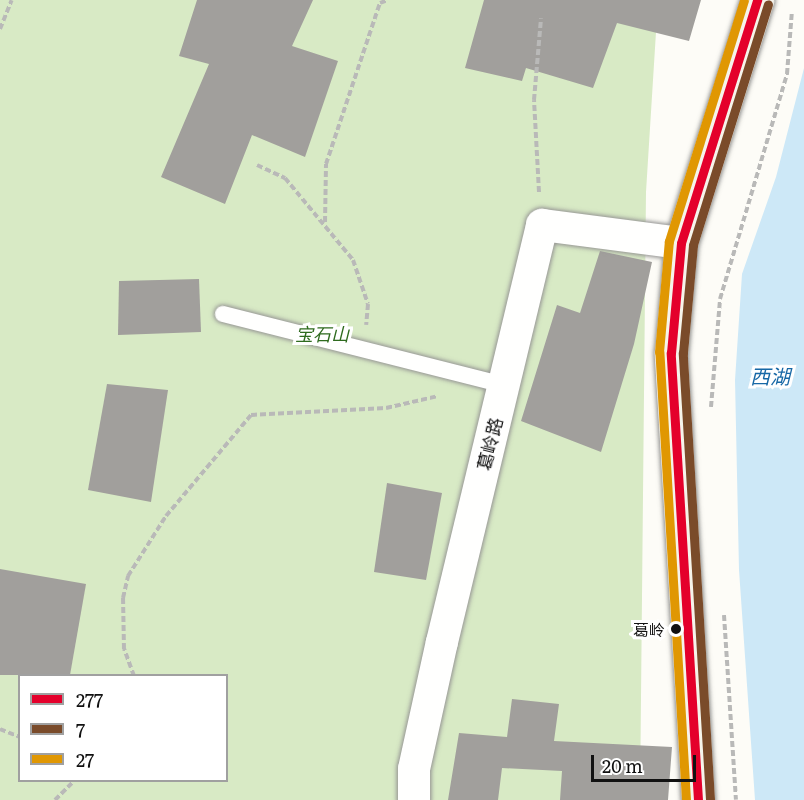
<!DOCTYPE html>
<html>
<head>
<meta charset="utf-8">
<style>
	body { margin:0 }
	#map { position:relative; width:804px; height:800px; overflow:hidden; background:#fdfcf7; font-family:Literata,"Noto Sans SC",serif }
	div>[style] { position:absolute }
	.forest>* { inset:0; background:#d8eac5 }
	.water>* { inset:0; background:#cde8f7 }
	.building>* { inset:0; background:#a19f9c }
	.path>* { height:4px; margin-top:-2px; transform-origin:0; background:repeating-linear-gradient(90deg,#b9b9b8 0 6px,transparent 0 9px) }
	.roads { filter:drop-shadow(0 0 2px #979795) drop-shadow(0 0 2px #979795) }
	.service>* { height:16px; margin:-8px; padding:0 8px; transform-origin:8px; border-radius:8px; background:#fffffe }
	.minor>* { height:32px; margin:-16px; padding:0 16px; transform-origin:16px; border-radius:16px; background:#fffffe }
	.secondary>* { height:33px; margin:-16.5px; padding:0 16.5px; transform-origin:16.5px; border-radius:16.5px; background:#f6f4eb }
	.bus-1>* { height:9px; margin:-4.5px; padding:0 4.5px; transform-origin:4.5px; border-radius:4.5px; background:#e4002b }
	.bus-2>* { height:9px; margin:-4.5px; padding:0 4.5px; transform-origin:4.5px; border-radius:4.5px; background:#7a4b2a }
	.bus-3>* { height:9px; margin:-4.5px; padding:0 4.5px; transform-origin:4.5px; border-radius:4.5px; background:#e09702 }
	.dots>* { width:16px; height:16px; translate:-50% -50%; box-sizing:border-box; border:3px solid #fff; border-radius:50% }
	span { translate:-50% -50%; white-space:nowrap; text-align:center; line-height:1.15; -webkit-text-stroke:6px #fff; paint-order:stroke }
	.bus-label { font-size:16px; color:#111 }
	.right { translate:-100% -50%; text-align:right }
	.park-label { font-size:18px; color:#2f6b1f; font-style:italic }
	.street-label { font-size:18px; color:#111 }
	.water-label { font-size:20px; color:#1768a6; font-style:italic }
	.legend { position:absolute; left:18px; top:674px; width:210px; height:108px; box-sizing:border-box; background:#fff; border:2px solid #a0a0a0; margin:0; padding:8px 10px; list-style:none; font-size:18px; color:#111 }
	.legend li { display:flex; align-items:center; gap:12px; height:30px }
	.legend b { width:30px; border:2px solid #a0a0a0 }
	.scale { position:absolute; left:591px; top:755px; width:105px; height:27px; box-sizing:border-box; border:3px solid #111; border-top:0; padding-left:8px; font-size:18px; line-height:21px; white-space:nowrap; color:#111; -webkit-text-stroke:4px #fff; paint-order:stroke }
</style>
</head>
<body>
<div id="map">
	<div class="forest">
		<div style="clip-path:polygon(evenodd,0 0,658px 0,646px 192px,640px 800px,0 800px,0 0,20px 676px,226px 676px,226px 780px,20px 780px,20px 676px)"></div>
	</div>
	<div class="water">
		<div style="clip-path:polygon(804px 68px,804px 800px,755px 800px,739px 570px,735px 380px,742px 274px,776px 177px)"></div>
	</div>
	<div class="building">
		<div style="clip-path:polygon(197px 0,313px 0,292px 46px,338px 61px,305px 157px,252px 135px,225px 204px,161px 177px,209px 64px,179px 56px)"></div>
		<div style="clip-path:polygon(484px 0,701px 0,689px 41px,617px 23px,593px 88px,526px 68px,522px 81px,465px 68px)"></div>
		<div style="clip-path:polygon(600px 251px,652px 262px,634px 344px,601px 452px,521px 421px,557px 305px,580px 313px)"></div>
		<div style="clip-path:polygon(199px 279px,201px 332px,118px 335px,119px 281px)"></div>
		<div style="clip-path:polygon(107px 384px,168px 390px,151px 502px,88px 490px)"></div>
		<div style="clip-path:polygon(387px 483px,442px 493px,426px 580px,374px 572px)"></div>
		<div style="clip-path:polygon(0 569px,86px 584px,70px 675px,0 675px)"></div>
		<div style="clip-path:polygon(512px 699px,559px 704px,554px 741px,672px 747px,668px 800px,560px 800px,562px 771px,502px 768px,498px 800px,448px 800px,459px 733px,507px 737px)"></div>
	</div>
	<div class="path">
		<div style="left:0;top:29px;width:31px;rotate:-68deg"></div>
		<div style="left:257px;top:165px;width:31px;rotate:25deg"></div>
		<div style="left:285px;top:178px;width:107px;rotate:50.3deg"></div>
		<div style="left:353px;top:260px;width:46px;rotate:71.2deg"></div>
		<div style="left:368px;top:304px;width:21px;rotate:95deg"></div>
		<div style="left:539px;top:192px;width:92px;rotate:-93.1deg"></div>
		<div style="left:534px;top:100px;width:82px;rotate:-85.1deg"></div>
		<div style="left:325px;top:222px;width:58px;rotate:-89deg"></div>
		<div style="left:326px;top:164px;width:170px;rotate:-71.5deg"></div>
		<div style="left:380px;top:3px;width:9px;rotate:-21deg"></div>
		<div style="left:711px;top:407px;width:108px;rotate:-85.2deg"></div>
		<div style="left:720px;top:299px;width:235px;rotate:-73.4deg"></div>
		<div style="left:787px;top:74px;width:63px;rotate:-85.5deg"></div>
		<div style="left:724px;top:615px;width:185px;rotate:86.3deg"></div>
		<div style="left:134px;top:676px;width:29px;rotate:-110deg"></div>
		<div style="left:124px;top:649px;width:51px;rotate:-91.1deg"></div>
		<div style="left:123px;top:598px;width:23px;rotate:-77deg"></div>
		<div style="left:128px;top:576px;width:71px;rotate:-57.7deg"></div>
		<div style="left:166px;top:516px;width:132px;rotate:-49.9deg"></div>
		<div style="left:251px;top:415px;width:135px;rotate:-3deg"></div>
		<div style="left:386px;top:408px;width:53px;rotate:-13deg"></div>
		<div style="left:0;top:729px;width:22px;rotate:22deg"></div>
		<div style="left:55px;top:800px;width:28px;rotate:-45deg"></div>
	</div>
	<div class="roads">
		<div class="service">
			<div style="left:223px;top:314px;width:290px;rotate:14.2deg"></div>
		</div>
		<div class="minor">
			<div style="left:414px;top:800px;width:31px;rotate:-90deg"></div>
			<div style="left:414px;top:769px;width:130px;rotate:-77.6deg"></div>
			<div style="left:442px;top:642px;width:429px;rotate:-76.5deg"></div>
			<div style="left:542px;top:225px;width:140px;rotate:7.4deg"></div>
		</div>
		<div class="secondary">
			<div style="left:698px;top:800px;width:448px;rotate:-93.5deg"></div>
			<div style="left:671px;top:353px;width:110px;rotate:-84.8deg"></div>
			<div style="left:681px;top:243px;width:255px;rotate:-72.6deg"></div>
		</div>
	</div>
	<div class="bus-1">
		<div style="left:698px;top:800px;width:448px;rotate:-93.5deg"></div>
		<div style="left:671px;top:353px;width:110px;rotate:-84.8deg"></div>
		<div style="left:681px;top:243px;width:255px;rotate:-72.6deg"></div>
	</div>
	<div class="bus-2">
		<div style="left:710px;top:799px;width:447px;rotate:-93.5deg"></div>
		<div style="left:683px;top:353px;width:108px;rotate:-84.7deg"></div>
		<div style="left:693px;top:245px;width:252px;rotate:-72.7deg"></div>
	</div>
	<div class="bus-3">
		<div style="left:686px;top:800px;width:449px;rotate:-93.4deg"></div>
		<div style="left:659px;top:352px;width:111px;rotate:-84.9deg"></div>
		<div style="left:669px;top:241px;width:252px;rotate:-72.7deg"></div>
	</div>
	<div class="dots">
		<div style="left:676px;top:629px;background:#111"></div>
	</div>
	<div class="bus-label">
		<span class="right" style="left:665px;top:629px">葛岭</span>
	</div>
	<div class="park-label">
		<span style="left:322px;top:334px">宝石山</span>
	</div>
	<div class="street-label">
		<span style="left:490px;top:444px;rotate:-76deg">葛岭路</span>
	</div>
	<div class="water-label">
		<span style="left:770px;top:375px">西湖</span>
	</div>
	<ul class="legend">
	<li><b style="height:8px;background:#e4002b"></b>277</li>
	<li><b style="height:8px;background:#7a4b2a"></b>7</li>
	<li><b style="height:8px;background:#e09702"></b>27</li>
	</ul>
	<div class="scale">20 m</div>
</div>
</body>
</html>
